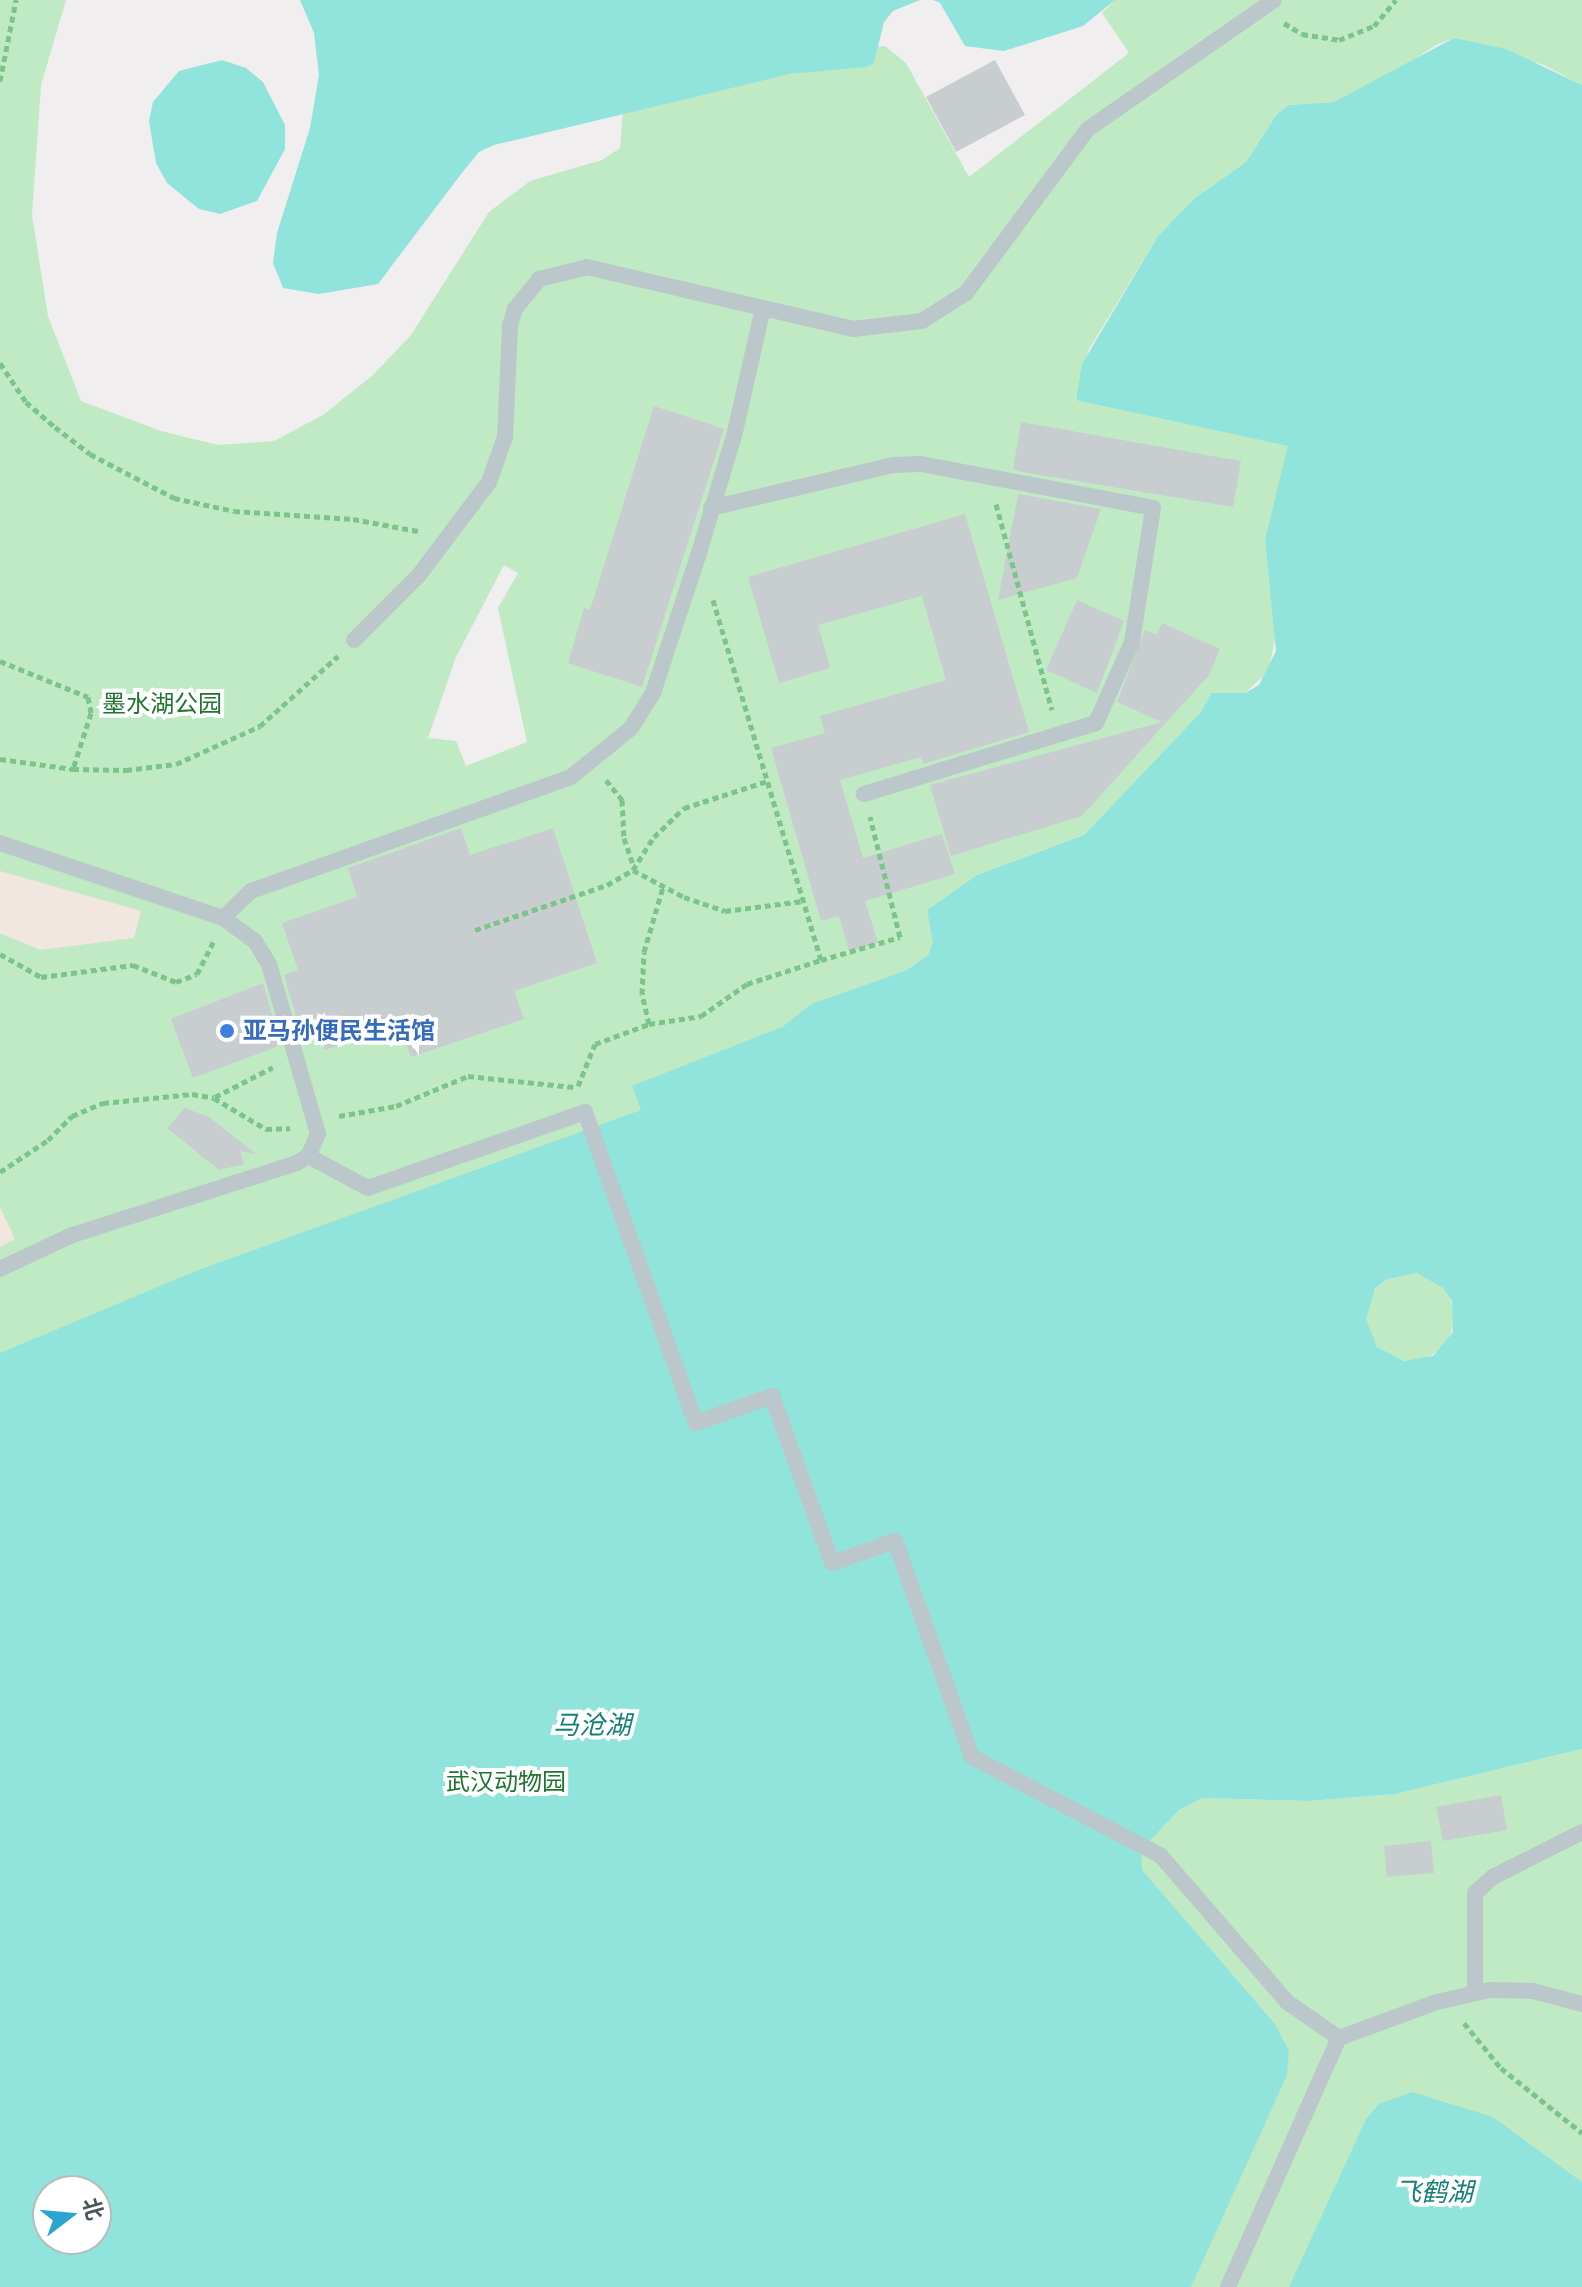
<!DOCTYPE html>
<html>
<head>
<meta charset="utf-8">
<style>
	body { margin:0 }
	#map { position:relative; width:1582px; height:2287px; overflow:hidden; background:#f0eeef; font-family:"Space Grotesk","Noto Sans SC",sans-serif }
	div>[style] { position:absolute }
	.green>* { inset:0; background:#c0eac3 }
	.round { border-radius:50% }
	.sand>* { inset:0; background:#f1e6e0 }
	.water>* { inset:0; background:#91e4db }
	.building>* { inset:0; background:#c8cdd0 }
	.path>* { height:5px; margin-top:-2.5px; transform-origin:0; background:repeating-linear-gradient(90deg,#7bc58a 0 6px,transparent 0 10px) }
	.lane>* { height:16px; margin:-8px; padding:0 8px; transform-origin:8px; border-radius:8px; background:#bbc7ca }
	.dots>* { width:22px; height:22px; translate:-50% -50%; box-sizing:border-box; border:4px solid #fff; border-radius:50% }
	span { translate:-50% -50%; white-space:nowrap; text-align:center; line-height:1.15; -webkit-text-stroke:8px #fff; paint-order:stroke }
	.park-label { font-size:24px; color:#1f742f }
	.shop-label { font-size:24px; color:#366cbe; font-weight:700 }
	.left { translate:0 -50%; text-align:left }
	.water-label { font-size:26px; color:#178076; font-style:italic }
	.north { position:absolute; left:32px; top:2175px; width:80px; height:80px; box-sizing:border-box; background:#fff; border:2px solid #b6bcbd; border-radius:50%; rotate:74deg; font-size:22px; font-weight:700; line-height:32px; text-align:center; color:#48575a }
	.north::after { content:''; display:block; margin:auto; width:28px; height:36px; background:#29a5cf; clip-path:polygon(50% 0,100% 100%,50% 72%,0 100%) }
</style>
</head>
<body>
<div id="map">
	<div class="green">
		<div style="clip-path:polygon(evenodd,0 0,66px 0,41px 85px,32px 215px,48px 316px,81px 401px,161px 431px,218px 445px,274px 441px,323px 415px,373px 375px,411px 335px,489px 212px,530px 181px,602px 160px,620px 148px,623px 112px,790px 74px,874px 63px,877px 47px,885px 46px,906px 63px,969px 177px,1129px 53px,1102px 13px,1115px 0,1582px 0,1582px 85px,1544px 65px,1454px 38px,1436px 45px,1386px 78px,1334px 102px,1289px 105px,1277px 114px,1246px 162px,1195px 198px,1158px 236px,1088px 351px,1076px 399px,1289px 446px,1265px 539px,1276px 631px,1269px 671px,1245px 693px,1211px 693px,1201px 712px,1084px 835px,977px 875px,927px 910px,934px 943px,928px 955px,907px 970px,811px 1004px,782px 1027px,1159px 1831px,1179px 1810px,1202px 1798px,1309px 1801px,1395px 1794px,1582px 1749px,1582px 2287px,0 2287px,0 0,504px 565px,518px 573px,498px 608px,527px 742px,466px 766px,456px 741px,428px 738px,456px 657px,504px 565px,0 0,48px 2191px,96px 2191px,96px 2239px,48px 2239px,48px 2191px)"></div>
		<div class="round" style="left:1366px;top:1273px;width:88px;height:88px"></div>
	</div>
	<div class="sand">
		<div style="clip-path:polygon(0 871px,141px 911px,134px 938px,40px 950px,0 933px)"></div>
		<div style="clip-path:polygon(0 1207px,15px 1239px,0 1247px)"></div>
	</div>
	<div class="water">
		<div style="clip-path:polygon(300px 0,920px 0,893px 11px,884px 22px,874px 63px,866px 67px,790px 74px,494px 145px,479px 152px,461px 174px,378px 284px,319px 294px,283px 288px,273px 263px,277px 233px,310px 128px,319px 75px,314px 33px)"></div>
		<div style="clip-path:polygon(933px 0,1115px 0,1083px 26px,1004px 51px,965px 46px,940px 3px)"></div>
		<div style="clip-path:polygon(evenodd,1454px 38px,1506px 49px,1582px 85px,1582px 1749px,1395px 1794px,1309px 1801px,1202px 1798px,1179px 1810px,1141px 1850px,1142px 1870px,1275px 2024px,1289px 2051px,1287px 2075px,1191px 2287px,0 2287px,0 1353px,196px 1271px,641px 1110px,632px 1086px,782px 1027px,811px 1004px,907px 970px,928px 955px,933px 943px,927px 910px,977px 875px,1084px 835px,1201px 712px,1211px 693px,1245px 693px,1259px 685px,1276px 651px,1265px 539px,1288px 446px,1076px 400px,1082px 364px,1158px 236px,1195px 198px,1246px 162px,1277px 114px,1289px 105px,1334px 102px,1454px 38px,1417px 1273px,1443px 1288px,1452px 1301px,1453px 1332px,1433px 1356px,1404px 1361px,1377px 1347px,1366px 1319px,1375px 1289px,1387px 1279px,1417px 1273px,1454px 38px,48px 2191px,96px 2191px,96px 2239px,48px 2239px,48px 2191px)"></div>
		<div style="clip-path:polygon(222px 60px,246px 68px,263px 82px,285px 125px,285px 149px,257px 201px,220px 214px,199px 209px,167px 183px,156px 163px,149px 121px,153px 102px,179px 71px)"></div>
		<div style="clip-path:polygon(1412px 2092px,1493px 2117px,1582px 2182px,1582px 2287px,1289px 2287px,1366px 2119px,1379px 2104px)"></div>
	</div>
	<div class="building">
		<div style="clip-path:polygon(995px 60px,1025px 115px,956px 152px,926px 97px)"></div>
		<div style="clip-path:polygon(654px 406px,724px 429px,642px 687px,568px 663px,584px 608px,590px 610px)"></div>
		<div style="clip-path:polygon(1021px 422px,1241px 461px,1233px 507px,1022px 472px,1013px 468px)"></div>
		<div style="clip-path:polygon(1018px 494px,1101px 509px,1077px 578px,998px 600px)"></div>
		<div style="clip-path:polygon(965px 514px,1029px 732px,923px 764px,921px 757px,840px 780px,863px 858px,942px 834px,955px 874px,865px 901px,878px 943px,849px 951px,839px 916px,821px 921px,771px 748px,825px 733px,820px 716px,946px 680px,922px 596px,818px 625px,830px 668px,779px 683px,748px 577px)"></div>
		<div style="clip-path:polygon(1077px 600px,1124px 621px,1097px 693px,1046px 670px)"></div>
		<div style="clip-path:polygon(1162px 623px,1220px 649px,1209px 675px,1082px 816px,951px 856px,930px 785px,1162px 722px,1117px 702px,1145px 630px,1157px 635px)"></div>
		<div style="clip-path:polygon(461px 828px,470px 855px,553px 828px,597px 963px,514px 991px,524px 1019px,411px 1057px,400px 1026px,325px 1050px,318px 1031px,302px 1037px,284px 975px,298px 970px,282px 923px,357px 897px,348px 868px)"></div>
		<div style="clip-path:polygon(263px 983px,281px 1045px,193px 1078px,171px 1019px)"></div>
		<div style="clip-path:polygon(185px 1108px,209px 1117px,256px 1154px,240px 1151px,244px 1164px,219px 1170px,167px 1128px)"></div>
		<div style="clip-path:polygon(1501px 1795px,1507px 1830px,1443px 1841px,1436px 1807px)"></div>
		<div style="clip-path:polygon(1431px 1841px,1434px 1873px,1387px 1877px,1384px 1846px)"></div>
	</div>
	<div class="path">
		<div style="left:1284px;top:23px;width:21px;rotate:31deg"></div>
		<div style="left:1302px;top:34px;width:37px;rotate:9deg"></div>
		<div style="left:1339px;top:40px;width:38px;rotate:-22deg"></div>
		<div style="left:1374px;top:26px;width:34px;rotate:-50deg"></div>
		<div style="left:0;top:81px;width:83px;rotate:-78.8deg"></div>
		<div style="left:0;top:363px;width:47px;rotate:56.3deg"></div>
		<div style="left:26px;top:402px;width:38px;rotate:41deg"></div>
		<div style="left:55px;top:427px;width:44px;rotate:37.6deg"></div>
		<div style="left:90px;top:454px;width:95px;rotate:27.6deg"></div>
		<div style="left:174px;top:498px;width:61px;rotate:12.2deg"></div>
		<div style="left:234px;top:511px;width:119px;rotate:3.8deg"></div>
		<div style="left:353px;top:519px;width:66px;rotate:10.5deg"></div>
		<div style="left:996px;top:504px;width:213px;rotate:74.8deg"></div>
		<div style="left:0;top:661px;width:95px;rotate:22.2deg"></div>
		<div style="left:88px;top:697px;width:16px;rotate:79deg"></div>
		<div style="left:91px;top:713px;width:59px;rotate:107.8deg"></div>
		<div style="left:0;top:759px;width:74px;rotate:7.8deg"></div>
		<div style="left:73px;top:769px;width:53px;rotate:1.1deg"></div>
		<div style="left:126px;top:770px;width:50px;rotate:-6.8deg"></div>
		<div style="left:176px;top:764px;width:92px;rotate:-24.3deg"></div>
		<div style="left:260px;top:726px;width:105px;rotate:-41.9deg"></div>
		<div style="left:606px;top:780px;width:26px;rotate:51deg"></div>
		<div style="left:622px;top:800px;width:38px;rotate:87deg"></div>
		<div style="left:624px;top:838px;width:31px;rotate:71deg"></div>
		<div style="left:633px;top:870px;width:58px;rotate:27.9deg"></div>
		<div style="left:684px;top:897px;width:43px;rotate:18.9deg"></div>
		<div style="left:725px;top:911px;width:79px;rotate:-7.3deg"></div>
		<div style="left:475px;top:930px;width:139px;rotate:-18.8deg"></div>
		<div style="left:607px;top:885px;width:30px;rotate:-30deg"></div>
		<div style="left:633px;top:870px;width:39px;rotate:-58deg"></div>
		<div style="left:654px;top:837px;width:42px;rotate:-44deg"></div>
		<div style="left:684px;top:808px;width:87px;rotate:-18deg"></div>
		<div style="left:0;top:954px;width:47px;rotate:29.3deg"></div>
		<div style="left:41px;top:977px;width:93px;rotate:-7.4deg"></div>
		<div style="left:133px;top:965px;width:46px;rotate:21.6deg"></div>
		<div style="left:176px;top:982px;width:22px;rotate:-21deg"></div>
		<div style="left:197px;top:974px;width:36px;rotate:-63deg"></div>
		<div style="left:821px;top:960px;width:82px;rotate:-16.2deg"></div>
		<div style="left:900px;top:937px;width:124px;rotate:-104deg"></div>
		<div style="left:649px;top:1024px;width:31px;rotate:-103deg"></div>
		<div style="left:642px;top:994px;width:42px;rotate:-87.3deg"></div>
		<div style="left:644px;top:952px;width:68px;rotate:-73.7deg"></div>
		<div style="left:578px;top:1086px;width:45px;rotate:-68deg"></div>
		<div style="left:595px;top:1044px;width:58px;rotate:-20.3deg"></div>
		<div style="left:649px;top:1024px;width:53px;rotate:-8.7deg"></div>
		<div style="left:701px;top:1016px;width:56px;rotate:-34.8deg"></div>
		<div style="left:747px;top:984px;width:78px;rotate:-18deg"></div>
		<div style="left:821px;top:960px;width:376px;rotate:-106.7deg"></div>
		<div style="left:215px;top:1097px;width:65px;rotate:-27.3deg"></div>
		<div style="left:339px;top:1116px;width:58px;rotate:-10deg"></div>
		<div style="left:396px;top:1106px;width:78px;rotate:-22.6deg"></div>
		<div style="left:468px;top:1076px;width:106px;rotate:6deg"></div>
		<div style="left:0;top:1172px;width:58px;rotate:-33.7deg"></div>
		<div style="left:48px;top:1140px;width:34px;rotate:-45deg"></div>
		<div style="left:72px;top:1116px;width:34px;rotate:-23deg"></div>
		<div style="left:103px;top:1103px;width:89px;rotate:-5.8deg"></div>
		<div style="left:192px;top:1094px;width:22px;rotate:10deg"></div>
		<div style="left:214px;top:1098px;width:61px;rotate:30.8deg"></div>
		<div style="left:266px;top:1129px;width:24px;rotate:-2deg"></div>
		<div style="left:1464px;top:2023px;width:58px;rotate:50.6deg"></div>
		<div style="left:1501px;top:2068px;width:104px;rotate:38.7deg"></div>
	</div>
	<div class="lane">
		<div style="left:711px;top:508px;width:187px;rotate:-13.3deg"></div>
		<div style="left:893px;top:465px;width:28px;rotate:-2deg"></div>
		<div style="left:921px;top:464px;width:236px;rotate:10.7deg"></div>
		<div style="left:1153px;top:508px;width:136px;rotate:98.9deg"></div>
		<div style="left:1132px;top:642px;width:89px;rotate:114deg"></div>
		<div style="left:1096px;top:723px;width:243px;rotate:163deg"></div>
		<div style="left:354px;top:640px;width:92px;rotate:-45deg"></div>
		<div style="left:419px;top:575px;width:116px;rotate:-53deg"></div>
		<div style="left:489px;top:482px;width:48px;rotate:-70.4deg"></div>
		<div style="left:505px;top:437px;width:112px;rotate:-87.4deg"></div>
		<div style="left:510px;top:325px;width:17px;rotate:-73deg"></div>
		<div style="left:515px;top:309px;width:38px;rotate:-51deg"></div>
		<div style="left:539px;top:279px;width:49px;rotate:-14deg"></div>
		<div style="left:587px;top:267px;width:273px;rotate:13.1deg"></div>
		<div style="left:853px;top:329px;width:69px;rotate:-6.6deg"></div>
		<div style="left:922px;top:321px;width:52px;rotate:-32.5deg"></div>
		<div style="left:966px;top:293px;width:204px;rotate:-53.4deg"></div>
		<div style="left:1088px;top:129px;width:226px;rotate:-34.7deg"></div>
		<div style="left:0;top:843px;width:235px;rotate:18.6deg"></div>
		<div style="left:223px;top:918px;width:39px;rotate:36deg"></div>
		<div style="left:255px;top:941px;width:27px;rotate:59deg"></div>
		<div style="left:269px;top:964px;width:177px;rotate:73.9deg"></div>
		<div style="left:318px;top:1134px;width:24px;rotate:114deg"></div>
		<div style="left:308px;top:1156px;width:13px;rotate:148deg"></div>
		<div style="left:297px;top:1163px;width:238px;rotate:162.2deg"></div>
		<div style="left:70px;top:1236px;width:77px;rotate:154.8deg"></div>
		<div style="left:223px;top:918px;width:39px;rotate:-44deg"></div>
		<div style="left:251px;top:891px;width:340px;rotate:-19.6deg"></div>
		<div style="left:571px;top:777px;width:77px;rotate:-39.2deg"></div>
		<div style="left:631px;top:728px;width:41px;rotate:-57.8deg"></div>
		<div style="left:653px;top:693px;width:147px;rotate:-71.8deg"></div>
		<div style="left:699px;top:553px;width:126px;rotate:-73.4deg"></div>
		<div style="left:735px;top:432px;width:127px;rotate:-77.3deg"></div>
		<div style="left:308px;top:1156px;width:68px;rotate:28.1deg"></div>
		<div style="left:368px;top:1188px;width:230px;rotate:-19.3deg"></div>
		<div style="left:585px;top:1112px;width:330px;rotate:70.4deg"></div>
		<div style="left:696px;top:1423px;width:81px;rotate:-19.6deg"></div>
		<div style="left:772px;top:1396px;width:177px;rotate:70.2deg"></div>
		<div style="left:832px;top:1563px;width:67px;rotate:-19.2deg"></div>
		<div style="left:895px;top:1541px;width:229px;rotate:70.4deg"></div>
		<div style="left:972px;top:1757px;width:213px;rotate:27.6deg"></div>
		<div style="left:1161px;top:1856px;width:193px;rotate:49.2deg"></div>
		<div style="left:1287px;top:2002px;width:63px;rotate:34.7deg"></div>
		<div style="left:1475px;top:1992px;width:99px;rotate:-90deg"></div>
		<div style="left:1475px;top:1893px;width:24px;rotate:-42deg"></div>
		<div style="left:1493px;top:1877px;width:100px;rotate:-26.8deg"></div>
		<div style="left:1228px;top:2287px;width:273px;rotate:-66deg"></div>
		<div style="left:1339px;top:2038px;width:104px;rotate:-20.2deg"></div>
		<div style="left:1437px;top:2002px;width:54px;rotate:-12.8deg"></div>
		<div style="left:1490px;top:1990px;width:43px;rotate:1.3deg"></div>
		<div style="left:1533px;top:1991px;width:51px;rotate:14.9deg"></div>
	</div>
	<div class="dots">
		<div style="left:227px;top:1031px;background:#3f7fe0"></div>
	</div>
	<div class="park-label">
		<span style="left:162px;top:704px">墨水湖公园</span>
		<span style="left:506px;top:1782px">武汉动物园</span>
	</div>
	<div class="shop-label">
		<span class="left" style="left:243px;top:1031px">亚马孙便民生活馆</span>
	</div>
	<div class="water-label">
		<span style="left:592px;top:1726px">马沧湖</span>
		<span style="left:1434px;top:2193px">飞鹤湖</span>
	</div>
	<div class="north">北</div>
</div>
</body>
</html>
